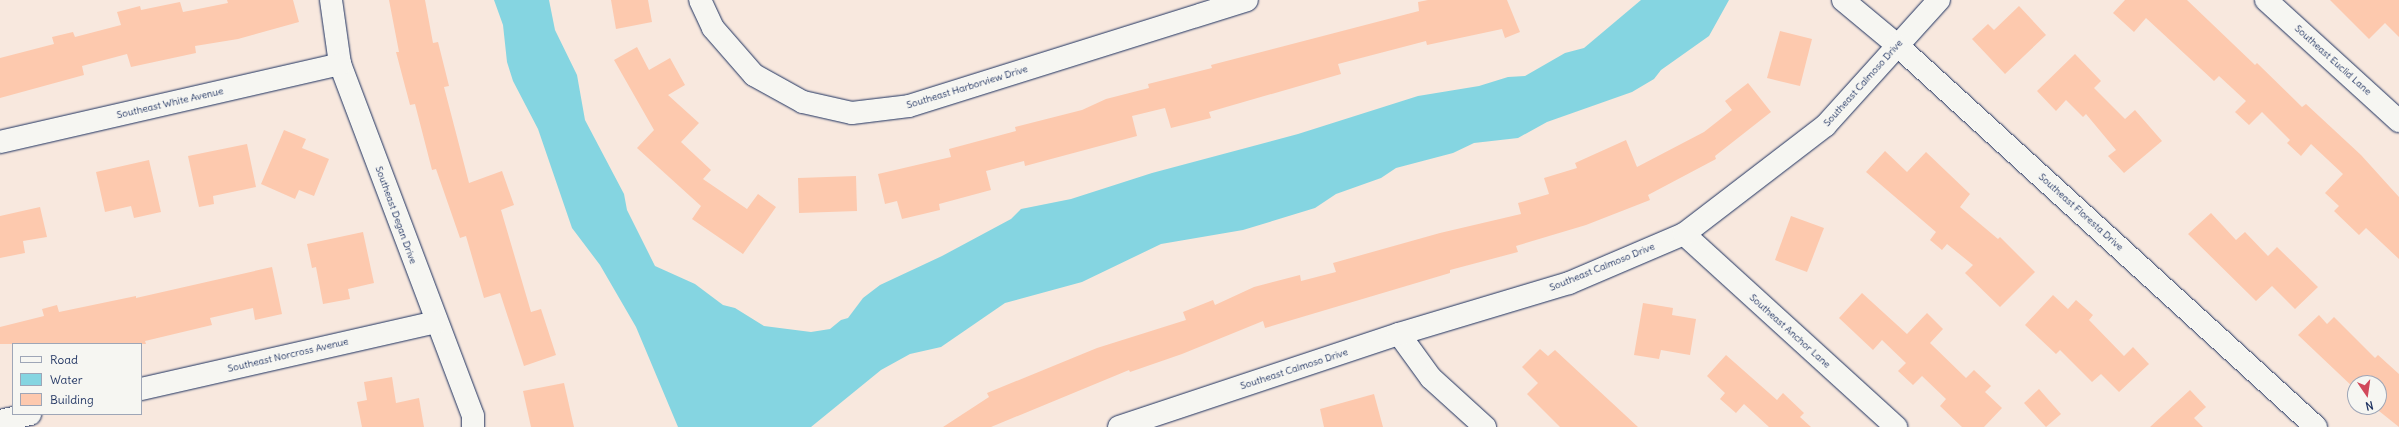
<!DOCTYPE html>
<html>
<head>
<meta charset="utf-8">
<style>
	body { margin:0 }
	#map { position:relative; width:2399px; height:427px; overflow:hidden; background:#f8e8de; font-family:Delius,sans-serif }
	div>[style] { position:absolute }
	.water>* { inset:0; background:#85d5e1 }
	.building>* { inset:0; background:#fdc9ae }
	.roads { filter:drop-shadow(0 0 1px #1b2f5e) drop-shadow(0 0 1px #1b2f5e) }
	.street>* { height:22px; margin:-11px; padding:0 11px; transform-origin:11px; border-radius:11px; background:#f6f6f2 }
	.secondary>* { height:22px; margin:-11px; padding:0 11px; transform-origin:11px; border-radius:11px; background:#f6f6f2 }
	span { translate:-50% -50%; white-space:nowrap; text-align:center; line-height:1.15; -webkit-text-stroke:3.5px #f6f6f2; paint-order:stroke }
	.street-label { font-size:10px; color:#1b2f5e }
	.legend { position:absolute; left:12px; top:343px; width:130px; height:72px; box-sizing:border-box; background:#f6f6f2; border:1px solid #9ea6b7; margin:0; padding:5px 7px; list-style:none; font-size:12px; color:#1b2f5e }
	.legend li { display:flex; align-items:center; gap:8px; height:20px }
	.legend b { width:20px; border:1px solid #9ea6b7 }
	.north { position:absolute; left:2347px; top:375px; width:40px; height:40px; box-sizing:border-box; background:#f6f6f2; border:1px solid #9ea6b7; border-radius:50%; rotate:167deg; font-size:11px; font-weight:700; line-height:16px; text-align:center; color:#1b2f5e }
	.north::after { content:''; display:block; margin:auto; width:14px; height:18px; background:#d1495b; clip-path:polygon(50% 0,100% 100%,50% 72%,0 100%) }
</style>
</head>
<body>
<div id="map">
	<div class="water">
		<div style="clip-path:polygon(494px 0,549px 0,555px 30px,577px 75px,585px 120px,624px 194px,627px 210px,655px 266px,695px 284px,723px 305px,735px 308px,764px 326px,811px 332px,830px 329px,841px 320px,848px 318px,863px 298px,880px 285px,942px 256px,1011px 219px,1021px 209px,1071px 199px,1152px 173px,1298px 134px,1418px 96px,1479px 86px,1508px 77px,1525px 76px,1565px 53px,1584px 48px,1641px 0,1729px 0,1709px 36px,1661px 70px,1654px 79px,1632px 92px,1547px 122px,1518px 138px,1474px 143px,1453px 153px,1396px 168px,1381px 178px,1336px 194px,1315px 208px,1243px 230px,1161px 244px,1082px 282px,1005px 303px,941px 347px,910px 354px,881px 370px,811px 427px,678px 427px,636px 327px,600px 265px,572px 228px,538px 129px,513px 81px,507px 62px,503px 25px)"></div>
	</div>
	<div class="building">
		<div style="clip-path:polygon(227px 0,293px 0,299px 22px,238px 39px,195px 46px,196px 53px,131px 67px,127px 54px,82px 66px,84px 75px,0 98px,0 58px,54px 44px,52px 37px,73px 32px,75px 37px,121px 25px,117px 12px,140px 6px,141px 10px,180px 2px,183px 12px,228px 3px)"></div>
		<div style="clip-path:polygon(389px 0,425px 0,433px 43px,438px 42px,449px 86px,444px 87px,469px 183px,502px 171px,514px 205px,501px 210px,531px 312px,541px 309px,556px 355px,524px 366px,500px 293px,484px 298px,466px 236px,460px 238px,436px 169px,432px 170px,415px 104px,410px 105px,396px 52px,399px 52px)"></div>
		<div style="clip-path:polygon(611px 0,648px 0,652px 22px,616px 29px)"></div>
		<div style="clip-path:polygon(1428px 0,1507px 0,1520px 32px,1505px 38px,1502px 29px,1427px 45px,1426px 41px,1338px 64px,1341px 74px,1209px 112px,1211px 118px,1171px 128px,1165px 108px,1132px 116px,1137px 136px,1025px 166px,1024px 161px,986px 171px,991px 190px,939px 204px,940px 210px,902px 219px,897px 201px,885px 204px,878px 174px,951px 157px,949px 149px,1016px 131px,1015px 127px,1082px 110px,1106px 99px,1149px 88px,1148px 84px,1212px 68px,1211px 65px,1419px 11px,1418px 2px)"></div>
		<div style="clip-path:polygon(2125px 0,2187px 0,2255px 65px,2257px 63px,2302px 107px,2306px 104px,2361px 155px,2399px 197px,2399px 259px,2366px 228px,2359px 235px,2334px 211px,2339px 206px,2325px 193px,2343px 174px,2311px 144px,2301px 156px,2287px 143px,2290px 140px,2262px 112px,2249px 125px,2235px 112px,2246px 101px,2219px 76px,2214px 81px,2146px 18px,2134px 32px,2113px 13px)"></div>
		<div style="clip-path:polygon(2330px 0,2399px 0,2399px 37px,2385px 23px,2369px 39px)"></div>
		<div style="clip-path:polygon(2019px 6px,2046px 35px,2005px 74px,1972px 39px,1988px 24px,1994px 30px)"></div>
		<div style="clip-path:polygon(1780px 31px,1812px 39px,1800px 86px,1767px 78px)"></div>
		<div style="clip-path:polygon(637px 47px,649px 70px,670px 58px,685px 85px,668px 95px,699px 123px,681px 142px,711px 170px,703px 179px,747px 209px,758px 194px,776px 207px,743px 254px,692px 219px,701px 206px,637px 148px,654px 130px,614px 60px)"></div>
		<div style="clip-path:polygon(2075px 54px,2101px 81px,2094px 88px,2125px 119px,2135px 110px,2162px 141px,2124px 173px,2108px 156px,2116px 150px,2086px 114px,2083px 117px,2066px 100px,2056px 111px,2037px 91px)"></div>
		<div style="clip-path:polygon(1748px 83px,1771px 112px,1715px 156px,1716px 159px,1648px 195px,1650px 200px,1586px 225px,1516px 246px,1518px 252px,1450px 270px,1450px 273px,1265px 328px,1263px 321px,1182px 354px,1130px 372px,1129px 370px,991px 427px,943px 427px,989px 397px,987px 393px,1097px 348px,1186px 320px,1183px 312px,1213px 300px,1215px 305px,1254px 287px,1300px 275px,1301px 281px,1336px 272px,1333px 263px,1440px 233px,1521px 214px,1518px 203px,1549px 194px,1544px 178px,1577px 168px,1575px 163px,1626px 140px,1637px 167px,1704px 132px,1732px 110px,1725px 101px)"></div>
		<div style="clip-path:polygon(284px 130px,306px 139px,302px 148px,329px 159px,314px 196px,299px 190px,295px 199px,261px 184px)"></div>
		<div style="clip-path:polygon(247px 144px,256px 187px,213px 196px,214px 204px,199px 207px,188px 156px)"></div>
		<div style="clip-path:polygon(1885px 151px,1907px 172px,1926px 152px,1970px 194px,1960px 207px,1998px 239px,2000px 237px,2035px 272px,2000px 307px,1965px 273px,1973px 265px,1947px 244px,1942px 250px,1930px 240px,1936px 232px,1866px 172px)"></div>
		<div style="clip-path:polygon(149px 160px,161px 212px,134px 218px,131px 206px,105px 212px,96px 172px)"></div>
		<div style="clip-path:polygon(856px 176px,857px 211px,799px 213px,798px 178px)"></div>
		<div style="clip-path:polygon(40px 207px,47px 237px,23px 241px,25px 253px,0 258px,0 216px)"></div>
		<div style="clip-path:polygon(2211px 213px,2236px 240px,2245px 232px,2268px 256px,2277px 247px,2318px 287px,2295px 309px,2272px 286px,2256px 301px,2188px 234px)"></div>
		<div style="clip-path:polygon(1791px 216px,1824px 228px,1807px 272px,1775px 260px)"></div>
		<div style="clip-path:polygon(363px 232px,374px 283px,348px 289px,350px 299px,323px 304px,316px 267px,312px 268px,307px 244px)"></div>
		<div style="clip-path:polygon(272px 267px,282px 314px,255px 320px,253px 308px,210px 318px,212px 325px,145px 341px,146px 344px,0 344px,0 327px,44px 316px,42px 309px,57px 305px,59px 312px,136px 296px,136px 298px)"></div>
		<div style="clip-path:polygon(1862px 293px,1907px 334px,1927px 313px,1943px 329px,1930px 343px,1966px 378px,1974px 370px,1991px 386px,1985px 392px,2002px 408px,1984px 427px,1962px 427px,1940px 406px,1946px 399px,1922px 376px,1913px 385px,1898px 371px,1906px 363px,1882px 340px,1873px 350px,1839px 318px)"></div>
		<div style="clip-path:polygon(2053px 295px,2068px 309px,2076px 300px,2093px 315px,2089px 320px,2124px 356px,2133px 347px,2149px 364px,2119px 392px,2101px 374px,2092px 382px,2060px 350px,2056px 354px,2025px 325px)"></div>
		<div style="clip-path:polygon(1643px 303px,1673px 308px,1672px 315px,1696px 319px,1690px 355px,1661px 350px,1659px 359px,1634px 355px)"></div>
		<div style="clip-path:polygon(2319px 315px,2327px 324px,2334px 317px,2375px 358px,2378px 355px,2399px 374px,2399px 427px,2374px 407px,2379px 407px,2379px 383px,2355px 383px,2355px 389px,2298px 335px)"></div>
		<div style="clip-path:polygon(1540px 349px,1548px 356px,1555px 350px,1638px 427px,1560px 427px,1527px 394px,1538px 383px,1522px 367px)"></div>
		<div style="clip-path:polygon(1726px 355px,1777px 400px,1783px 393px,1804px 413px,1800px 417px,1811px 427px,1769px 427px,1744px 404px,1736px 413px,1720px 399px,1725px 393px,1707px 376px)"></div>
		<div style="clip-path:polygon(392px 377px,396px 403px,419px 398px,424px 427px,362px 427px,357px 402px,367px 400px,364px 382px)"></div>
		<div style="clip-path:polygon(564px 383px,574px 427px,531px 427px,523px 391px)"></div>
		<div style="clip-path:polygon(2039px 389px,2061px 414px,2046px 427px,2024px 403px)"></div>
		<div style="clip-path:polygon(2190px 390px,2206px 407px,2194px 418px,2203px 427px,2150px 427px)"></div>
		<div style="clip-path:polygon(1374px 394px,1383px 427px,1324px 427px,1320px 409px)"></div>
	</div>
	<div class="roads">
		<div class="street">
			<div style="left:331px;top:0;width:65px;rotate:82deg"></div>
			<div style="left:340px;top:64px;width:376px;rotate:69.3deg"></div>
			<div style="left:473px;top:416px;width:11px;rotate:90deg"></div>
			<div style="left:700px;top:0;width:31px;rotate:65deg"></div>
			<div style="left:713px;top:28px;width:62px;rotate:48.9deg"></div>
			<div style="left:754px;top:75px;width:56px;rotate:28.9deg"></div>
			<div style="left:803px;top:102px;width:50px;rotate:12.7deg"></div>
			<div style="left:852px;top:113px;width:57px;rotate:-7deg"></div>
			<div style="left:909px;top:106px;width:354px;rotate:-17.4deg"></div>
			<div style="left:2266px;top:0;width:180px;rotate:42.3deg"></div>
			<div style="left:0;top:142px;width:349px;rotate:-12.9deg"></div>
			<div style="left:1684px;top:234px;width:287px;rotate:42.3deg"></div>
			<div style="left:1399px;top:334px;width:54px;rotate:54deg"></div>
			<div style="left:1431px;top:378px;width:73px;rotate:42.2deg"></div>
			<div style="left:141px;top:389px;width:303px;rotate:-12.8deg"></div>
			<div style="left:0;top:421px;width:31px;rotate:-13deg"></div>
			<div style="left:1119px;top:427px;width:295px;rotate:-18.4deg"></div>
			<div style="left:1399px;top:334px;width:177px;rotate:-16.7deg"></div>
			<div style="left:1569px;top:283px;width:125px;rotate:-23.1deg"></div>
			<div style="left:1684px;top:234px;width:178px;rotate:-37.5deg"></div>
			<div style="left:1825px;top:126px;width:170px;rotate:-47.9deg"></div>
		</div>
		<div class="secondary">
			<div style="left:1843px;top:0;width:70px;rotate:39.8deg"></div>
			<div style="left:1897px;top:45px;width:567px;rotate:42.36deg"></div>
		</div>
	</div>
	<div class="street-label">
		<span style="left:2333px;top:60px;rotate:42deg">Southeast Euclid Lane</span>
		<span style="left:1863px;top:83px;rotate:-48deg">Southeast Calmoso Drive</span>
		<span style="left:967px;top:87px;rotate:-17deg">Southeast Harborview Drive</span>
		<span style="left:170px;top:103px;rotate:-13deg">Southeast White Avenue</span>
		<span style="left:2081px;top:212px;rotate:42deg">Southeast Floresta Drive</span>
		<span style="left:396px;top:215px;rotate:70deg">Southeast Degan Drive</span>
		<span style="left:1602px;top:267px;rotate:-22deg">Southeast Calmoso Drive</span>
		<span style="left:1790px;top:331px;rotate:42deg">Southeast Anchor Lane</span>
		<span style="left:288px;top:355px;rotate:-13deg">Southeast Norcross Avenue</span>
		<span style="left:1294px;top:369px;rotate:-18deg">Southeast Calmoso Drive</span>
	</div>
	<ul class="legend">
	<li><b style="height:5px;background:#f6f6f2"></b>Road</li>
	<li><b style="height:11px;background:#85d5e1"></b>Water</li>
	<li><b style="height:11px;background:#fdc9ae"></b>Building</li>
	</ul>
	<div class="north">N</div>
</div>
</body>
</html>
